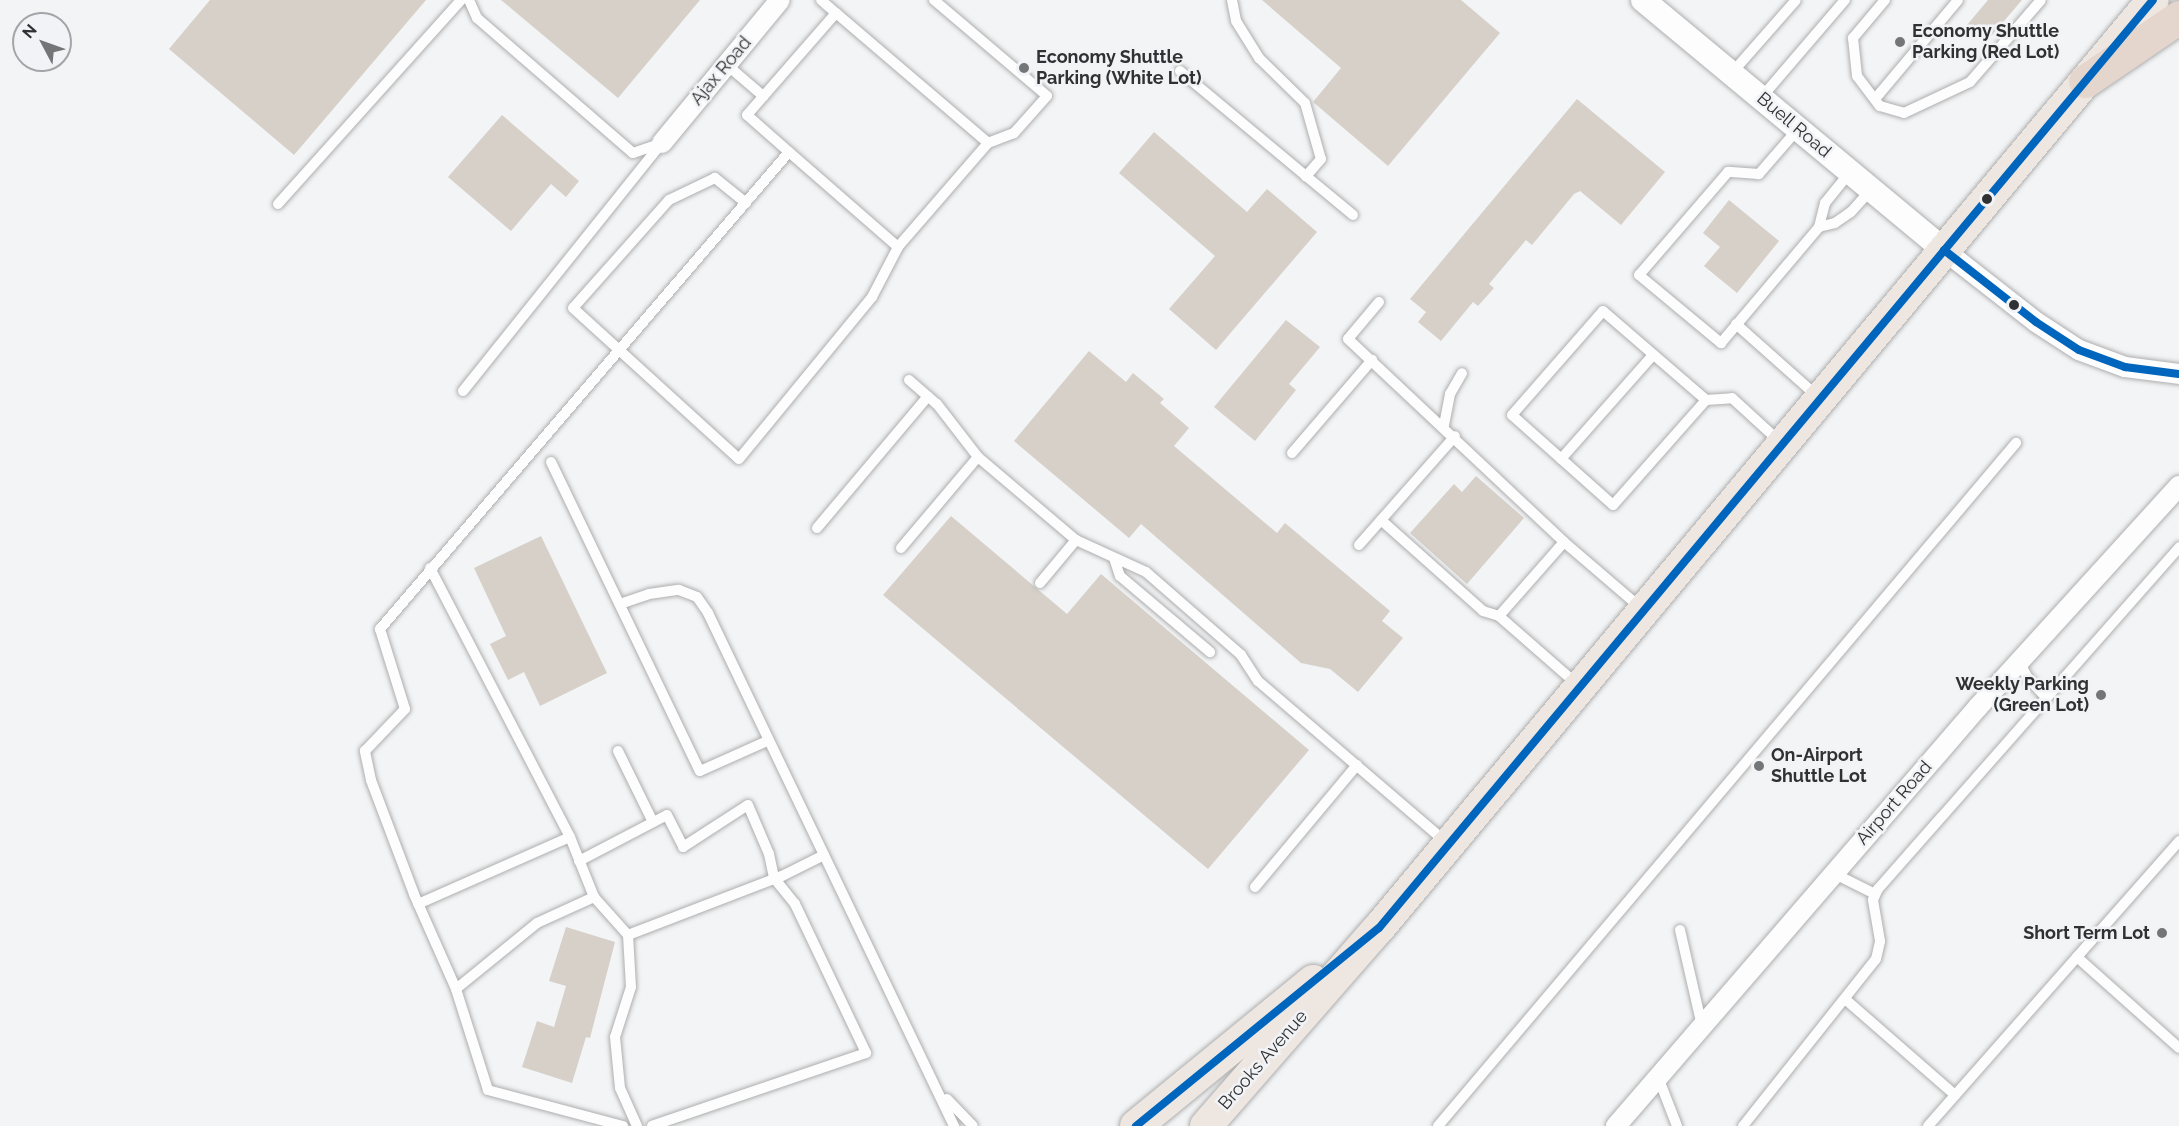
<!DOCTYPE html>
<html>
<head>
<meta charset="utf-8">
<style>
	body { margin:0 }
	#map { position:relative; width:2179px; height:1126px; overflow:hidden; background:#f3f4f5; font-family:Raleway,sans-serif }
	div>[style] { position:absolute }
	.building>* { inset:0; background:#d6d0c9 }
	.roads { filter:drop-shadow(0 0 2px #aeaeaf) drop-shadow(0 0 2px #aeaeaf) }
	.service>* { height:10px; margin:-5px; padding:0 5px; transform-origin:5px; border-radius:5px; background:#fdfdfe }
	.minor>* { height:20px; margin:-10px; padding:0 10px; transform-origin:10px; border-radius:10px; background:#fdfdfe }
	.tertiary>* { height:24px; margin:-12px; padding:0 12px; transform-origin:12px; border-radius:12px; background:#fdfdfe }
	.primary>* { height:32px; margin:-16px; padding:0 16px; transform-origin:16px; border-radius:16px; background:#eee6e0 }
	.motorway>* { height:33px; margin:-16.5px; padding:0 16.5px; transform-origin:16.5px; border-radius:16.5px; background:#e4d6cd }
	.bus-1>* { height:8px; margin:-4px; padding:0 4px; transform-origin:4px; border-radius:4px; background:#0065bd }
	.dots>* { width:16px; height:16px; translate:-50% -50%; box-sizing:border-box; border:3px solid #f2f3f6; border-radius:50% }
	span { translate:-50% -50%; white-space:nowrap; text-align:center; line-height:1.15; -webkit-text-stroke:5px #f2f3f6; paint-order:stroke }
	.poi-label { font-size:18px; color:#303132; font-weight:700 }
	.left { translate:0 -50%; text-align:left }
	.right { translate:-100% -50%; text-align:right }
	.street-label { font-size:18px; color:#303132 }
	.north { position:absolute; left:12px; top:12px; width:60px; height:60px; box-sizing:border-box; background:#f2f3f6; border:2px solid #a4a5a8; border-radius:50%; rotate:311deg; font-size:16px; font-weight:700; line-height:24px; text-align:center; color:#303132 }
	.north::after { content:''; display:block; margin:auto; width:21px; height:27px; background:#747576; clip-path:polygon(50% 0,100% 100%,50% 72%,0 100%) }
</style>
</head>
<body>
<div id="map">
	<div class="building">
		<div style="clip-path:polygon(210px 0,426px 0,294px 155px,169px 49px)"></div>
		<div style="clip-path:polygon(501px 0,700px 0,618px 98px)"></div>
		<div style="clip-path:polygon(1262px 0,1461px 0,1500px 33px,1388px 166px,1313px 102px,1341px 68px)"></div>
		<div style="clip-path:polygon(1988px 0,2022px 0,1986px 42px,1967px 25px)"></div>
		<div style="clip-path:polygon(1577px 99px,1665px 172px,1621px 225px,1580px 191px,1574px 194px,1532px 245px,1526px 240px,1489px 284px,1494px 288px,1478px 306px,1473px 302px,1441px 341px,1418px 322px,1426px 312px,1410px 299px)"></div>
		<div style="clip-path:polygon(502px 115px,579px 181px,566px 197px,551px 184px,511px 231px,448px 177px)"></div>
		<div style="clip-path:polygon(1154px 132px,1247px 212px,1267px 189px,1317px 232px,1216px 350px,1169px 309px,1215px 256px,1119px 173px)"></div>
		<div style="clip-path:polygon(1729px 200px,1779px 241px,1737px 293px,1704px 266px,1720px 247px,1703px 233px)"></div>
		<div style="clip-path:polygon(1286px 320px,1320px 347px,1289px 384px,1296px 390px,1255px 441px,1214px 407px)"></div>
		<div style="clip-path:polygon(1089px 351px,1126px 382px,1133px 373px,1164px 399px,1160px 403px,1189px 428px,1174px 446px,1277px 533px,1285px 523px,1390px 611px,1382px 621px,1403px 638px,1358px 692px,1330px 669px,1301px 663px,1141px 524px,1129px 538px,1014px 441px)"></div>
		<div style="clip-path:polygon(1476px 476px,1524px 518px,1467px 584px,1410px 533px,1454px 484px,1462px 492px)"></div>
		<div style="clip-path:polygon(951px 516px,1067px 614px,1101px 574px,1309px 750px,1208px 869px,883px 595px)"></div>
		<div style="clip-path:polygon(541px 536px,607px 673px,540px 706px,524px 672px,508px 680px,490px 644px,506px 636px,474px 568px)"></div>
		<div style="clip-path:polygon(566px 927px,615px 942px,590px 1038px,586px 1037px,572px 1083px,522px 1067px,537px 1021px,554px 1027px,566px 986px,549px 981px)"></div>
	</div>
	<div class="roads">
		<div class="service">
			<div style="left:469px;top:0;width:20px;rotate:66deg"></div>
			<div style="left:477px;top:18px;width:206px;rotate:40.9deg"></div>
			<div style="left:633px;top:153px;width:31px;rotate:-19deg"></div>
			<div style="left:821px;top:0;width:20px;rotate:41deg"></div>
			<div style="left:934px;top:0;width:148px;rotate:40.3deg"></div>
			<div style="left:1047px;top:96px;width:50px;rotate:131.7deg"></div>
			<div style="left:1014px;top:133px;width:28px;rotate:159deg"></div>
			<div style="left:1232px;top:0;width:21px;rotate:79deg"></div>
			<div style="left:1236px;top:21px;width:44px;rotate:58.1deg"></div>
			<div style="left:1259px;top:58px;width:64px;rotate:44.4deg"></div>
			<div style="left:1305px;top:103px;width:58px;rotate:74.1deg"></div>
			<div style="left:1321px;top:159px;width:23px;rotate:131deg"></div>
			<div style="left:1306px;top:176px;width:61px;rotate:39.7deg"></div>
			<div style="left:1885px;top:0;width:50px;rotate:130.1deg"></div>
			<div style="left:1853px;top:38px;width:38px;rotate:84deg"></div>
			<div style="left:1857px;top:76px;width:38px;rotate:53deg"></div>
			<div style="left:1880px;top:106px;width:25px;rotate:16deg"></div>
			<div style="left:1904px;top:113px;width:73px;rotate:-25.2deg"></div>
			<div style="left:1970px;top:82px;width:108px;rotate:-49.1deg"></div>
			<div style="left:727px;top:65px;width:48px;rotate:40.7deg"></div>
			<div style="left:1180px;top:71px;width:164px;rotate:39.8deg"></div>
			<div style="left:1731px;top:74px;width:98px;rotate:-48.7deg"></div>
			<div style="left:1761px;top:98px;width:129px;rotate:-49.4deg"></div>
			<div style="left:1875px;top:99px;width:129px;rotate:-50deg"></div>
			<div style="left:1798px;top:129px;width:60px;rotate:130.9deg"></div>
			<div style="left:1759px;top:174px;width:31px;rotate:-176deg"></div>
			<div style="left:1728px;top:172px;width:136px;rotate:130.8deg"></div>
			<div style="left:1639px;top:275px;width:107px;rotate:39.7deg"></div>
			<div style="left:1721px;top:343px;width:152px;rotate:-49.8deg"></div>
			<div style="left:1819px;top:227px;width:25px;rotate:-76deg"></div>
			<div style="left:1825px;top:203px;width:40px;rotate:-51deg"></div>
			<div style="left:746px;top:203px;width:40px;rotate:-141deg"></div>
			<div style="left:715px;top:178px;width:51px;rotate:154.4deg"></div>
			<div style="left:669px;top:200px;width:144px;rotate:131.6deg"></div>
			<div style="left:573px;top:308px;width:224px;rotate:42.3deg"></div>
			<div style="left:739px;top:459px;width:210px;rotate:-50.6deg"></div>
			<div style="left:872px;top:297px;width:56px;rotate:-62.5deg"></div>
			<div style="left:278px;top:204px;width:274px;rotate:-48.1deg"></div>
			<div style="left:1819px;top:227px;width:16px;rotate:-14deg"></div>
			<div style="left:1835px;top:223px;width:19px;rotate:-35deg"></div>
			<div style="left:1851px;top:212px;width:30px;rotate:-48deg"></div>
			<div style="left:1379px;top:302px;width:48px;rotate:130deg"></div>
			<div style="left:1348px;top:339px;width:296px;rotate:43.2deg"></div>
			<div style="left:1736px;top:324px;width:111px;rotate:41.7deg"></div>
			<div style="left:909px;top:380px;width:37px;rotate:41deg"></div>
			<div style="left:937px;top:404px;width:67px;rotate:52.3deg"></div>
			<div style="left:978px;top:457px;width:128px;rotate:40.3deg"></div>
			<div style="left:1076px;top:540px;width:77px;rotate:24.6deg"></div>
			<div style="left:1146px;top:572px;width:126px;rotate:41.1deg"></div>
			<div style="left:1241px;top:655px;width:31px;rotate:57deg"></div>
			<div style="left:1258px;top:681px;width:248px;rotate:40.6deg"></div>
			<div style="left:463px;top:391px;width:318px;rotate:-51.3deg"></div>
			<div style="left:1706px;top:400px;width:140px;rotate:131.5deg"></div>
			<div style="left:1613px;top:505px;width:135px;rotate:-138.3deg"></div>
			<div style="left:1512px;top:415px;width:138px;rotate:-48.8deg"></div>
			<div style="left:1603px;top:311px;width:136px;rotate:40.8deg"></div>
			<div style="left:1706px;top:400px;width:26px;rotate:-4deg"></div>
			<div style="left:1732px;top:398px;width:65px;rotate:42.5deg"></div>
			<div style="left:1444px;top:425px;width:32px;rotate:-79deg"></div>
			<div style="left:1450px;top:394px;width:24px;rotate:-60deg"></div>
			<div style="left:1292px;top:453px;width:123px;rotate:-49.3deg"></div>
			<div style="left:1561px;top:459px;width:139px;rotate:-48.5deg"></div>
			<div style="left:551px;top:462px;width:343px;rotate:64.3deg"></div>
			<div style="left:700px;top:771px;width:73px;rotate:-24.1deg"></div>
			<div style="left:1381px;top:520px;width:137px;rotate:41.7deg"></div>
			<div style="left:1483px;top:611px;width:17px;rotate:17deg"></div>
			<div style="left:817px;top:528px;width:172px;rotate:-49.9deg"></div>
			<div style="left:1359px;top:545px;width:145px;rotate:-48.6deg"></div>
			<div style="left:901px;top:548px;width:119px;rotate:-49.8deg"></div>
			<div style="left:1114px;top:558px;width:19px;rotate:72deg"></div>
			<div style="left:1120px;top:576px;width:118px;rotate:40.2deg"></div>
			<div style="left:430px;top:568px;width:303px;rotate:62.5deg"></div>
			<div style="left:570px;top:837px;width:65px;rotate:68.2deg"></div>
			<div style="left:594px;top:897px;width:51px;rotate:48.2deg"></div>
			<div style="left:628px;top:935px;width:52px;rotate:86.7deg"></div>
			<div style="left:631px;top:987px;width:52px;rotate:107.7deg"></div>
			<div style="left:615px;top:1037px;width:51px;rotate:84.4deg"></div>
			<div style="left:620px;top:1088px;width:42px;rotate:65.9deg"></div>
			<div style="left:1040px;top:583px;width:56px;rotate:-50.1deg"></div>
			<div style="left:620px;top:604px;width:31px;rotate:-19deg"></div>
			<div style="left:649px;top:594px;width:30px;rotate:-8deg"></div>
			<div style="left:679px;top:590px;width:19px;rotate:21deg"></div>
			<div style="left:697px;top:597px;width:19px;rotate:55deg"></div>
			<div style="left:708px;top:613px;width:569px;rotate:64.38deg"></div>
			<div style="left:2019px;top:662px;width:18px;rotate:61deg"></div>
			<div style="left:2028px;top:678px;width:26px;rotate:47deg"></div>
			<div style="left:1579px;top:686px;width:106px;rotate:-138.8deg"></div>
			<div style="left:1499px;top:616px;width:98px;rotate:-48.7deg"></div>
			<div style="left:1564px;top:542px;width:101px;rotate:40.6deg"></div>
			<div style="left:618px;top:751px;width:79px;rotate:63.8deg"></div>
			<div style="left:579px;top:861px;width:99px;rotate:-27.6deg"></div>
			<div style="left:667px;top:815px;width:36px;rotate:63deg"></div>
			<div style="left:683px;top:847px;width:77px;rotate:-32.9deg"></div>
			<div style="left:748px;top:805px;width:53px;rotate:66.8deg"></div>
			<div style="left:769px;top:854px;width:25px;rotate:78deg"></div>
			<div style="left:774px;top:878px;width:33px;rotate:51deg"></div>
			<div style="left:795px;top:904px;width:165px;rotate:64.5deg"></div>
			<div style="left:866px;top:1053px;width:226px;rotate:161.2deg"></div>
			<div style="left:1833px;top:873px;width:47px;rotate:26.6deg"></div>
			<div style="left:1255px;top:887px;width:159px;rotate:-50.1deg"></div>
			<div style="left:418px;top:904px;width:166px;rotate:-23.8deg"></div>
			<div style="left:1680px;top:930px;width:98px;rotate:77.1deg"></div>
			<div style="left:628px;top:935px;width:165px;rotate:-21deg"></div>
			<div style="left:782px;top:876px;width:47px;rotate:-26.6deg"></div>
			<div style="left:2077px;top:957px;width:137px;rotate:41.7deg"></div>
			<div style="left:456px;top:989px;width:104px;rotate:-39.2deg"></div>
			<div style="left:537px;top:923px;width:63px;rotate:-24.5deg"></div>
			<div style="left:1845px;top:999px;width:146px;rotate:41.1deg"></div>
			<div style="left:1658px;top:1077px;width:53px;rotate:68.8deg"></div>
			<div style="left:947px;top:1099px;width:37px;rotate:46deg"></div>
			<div style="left:623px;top:1126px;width:140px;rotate:-165.1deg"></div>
			<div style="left:488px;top:1090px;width:106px;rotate:-107.6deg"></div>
			<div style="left:456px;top:989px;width:104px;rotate:-113.9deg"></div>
			<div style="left:414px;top:894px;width:122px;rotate:-110.7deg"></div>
			<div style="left:371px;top:780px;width:30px;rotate:-102deg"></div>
			<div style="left:365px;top:751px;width:58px;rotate:-46.4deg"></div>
			<div style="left:405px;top:709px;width:84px;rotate:-107.4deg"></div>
			<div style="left:380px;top:629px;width:628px;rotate:-49.39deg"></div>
			<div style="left:789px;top:152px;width:56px;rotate:-138.6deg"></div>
			<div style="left:747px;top:115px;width:135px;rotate:-48.9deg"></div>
			<div style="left:836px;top:13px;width:200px;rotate:40.5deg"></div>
			<div style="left:988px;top:143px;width:138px;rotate:130.9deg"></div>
			<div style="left:898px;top:247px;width:145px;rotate:-138.9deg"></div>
			<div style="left:1438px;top:1126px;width:895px;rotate:-49.76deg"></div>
			<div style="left:1743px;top:1126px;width:213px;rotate:-51.5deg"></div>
			<div style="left:1876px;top:959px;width:18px;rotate:-77deg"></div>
			<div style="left:1880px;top:941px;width:42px;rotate:-99.7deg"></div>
			<div style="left:1873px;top:900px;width:12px;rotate:-66deg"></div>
			<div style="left:1878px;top:889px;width:456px;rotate:-48.6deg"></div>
			<div style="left:1928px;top:1126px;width:380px;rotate:-48.6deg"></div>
		</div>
		<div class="minor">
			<div style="left:662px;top:143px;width:185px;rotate:-50.5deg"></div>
			<div style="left:1944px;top:250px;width:117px;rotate:38deg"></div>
			<div style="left:2036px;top:322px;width:51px;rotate:33.1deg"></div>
			<div style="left:2079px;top:350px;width:49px;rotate:20.3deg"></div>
			<div style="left:2125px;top:367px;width:54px;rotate:7.4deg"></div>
			<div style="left:1616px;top:1126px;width:554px;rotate:-49.17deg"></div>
			<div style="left:1978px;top:707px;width:299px;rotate:-47.7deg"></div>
		</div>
		<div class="tertiary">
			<div style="left:1643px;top:0;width:391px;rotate:39.7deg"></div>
		</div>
		<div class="primary">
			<div style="left:1136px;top:1126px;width:229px;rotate:-39.3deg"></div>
			<div style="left:1206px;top:1126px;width:263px;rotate:-48.9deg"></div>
			<div style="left:1379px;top:928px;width:1208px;rotate:-50.17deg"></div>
		</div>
		<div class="motorway">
			<div style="left:2085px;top:81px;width:114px;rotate:-34.2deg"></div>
		</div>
	</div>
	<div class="bus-1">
		<div style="left:1944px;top:250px;width:117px;rotate:38deg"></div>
		<div style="left:2036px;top:322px;width:51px;rotate:33.1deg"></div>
		<div style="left:2079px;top:350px;width:49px;rotate:20.3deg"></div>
		<div style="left:2125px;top:367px;width:54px;rotate:7.4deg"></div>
		<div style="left:1136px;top:1126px;width:313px;rotate:-39.2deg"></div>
		<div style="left:1379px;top:928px;width:1208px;rotate:-50.17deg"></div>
	</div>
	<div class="dots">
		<div style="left:1900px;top:42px;background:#747576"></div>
		<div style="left:1024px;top:68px;background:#747576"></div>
		<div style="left:1987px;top:199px;background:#303132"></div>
		<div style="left:2014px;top:305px;background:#303132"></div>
		<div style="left:2101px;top:695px;background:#747576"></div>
		<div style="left:1759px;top:766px;background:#747576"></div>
		<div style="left:2162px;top:933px;background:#747576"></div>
	</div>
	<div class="poi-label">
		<span class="left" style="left:1912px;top:42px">Economy Shuttle<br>Parking (Red Lot)</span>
		<span class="left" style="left:1036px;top:68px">Economy Shuttle<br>Parking (White Lot)</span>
		<span class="right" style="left:2089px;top:695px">Weekly Parking<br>(Green Lot)</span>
		<span class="left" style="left:1771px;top:766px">On-Airport<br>Shuttle Lot</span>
		<span class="right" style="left:2150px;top:933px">Short Term Lot</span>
	</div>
	<div class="street-label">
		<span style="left:721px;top:71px;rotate:-50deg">Ajax Road</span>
		<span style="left:1794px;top:125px;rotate:40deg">Buell Road</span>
		<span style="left:1894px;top:803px;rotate:-49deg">Airport Road</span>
		<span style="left:1263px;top:1060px;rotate:-49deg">Brooks Avenue</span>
	</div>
	<div class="north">N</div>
</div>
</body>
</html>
